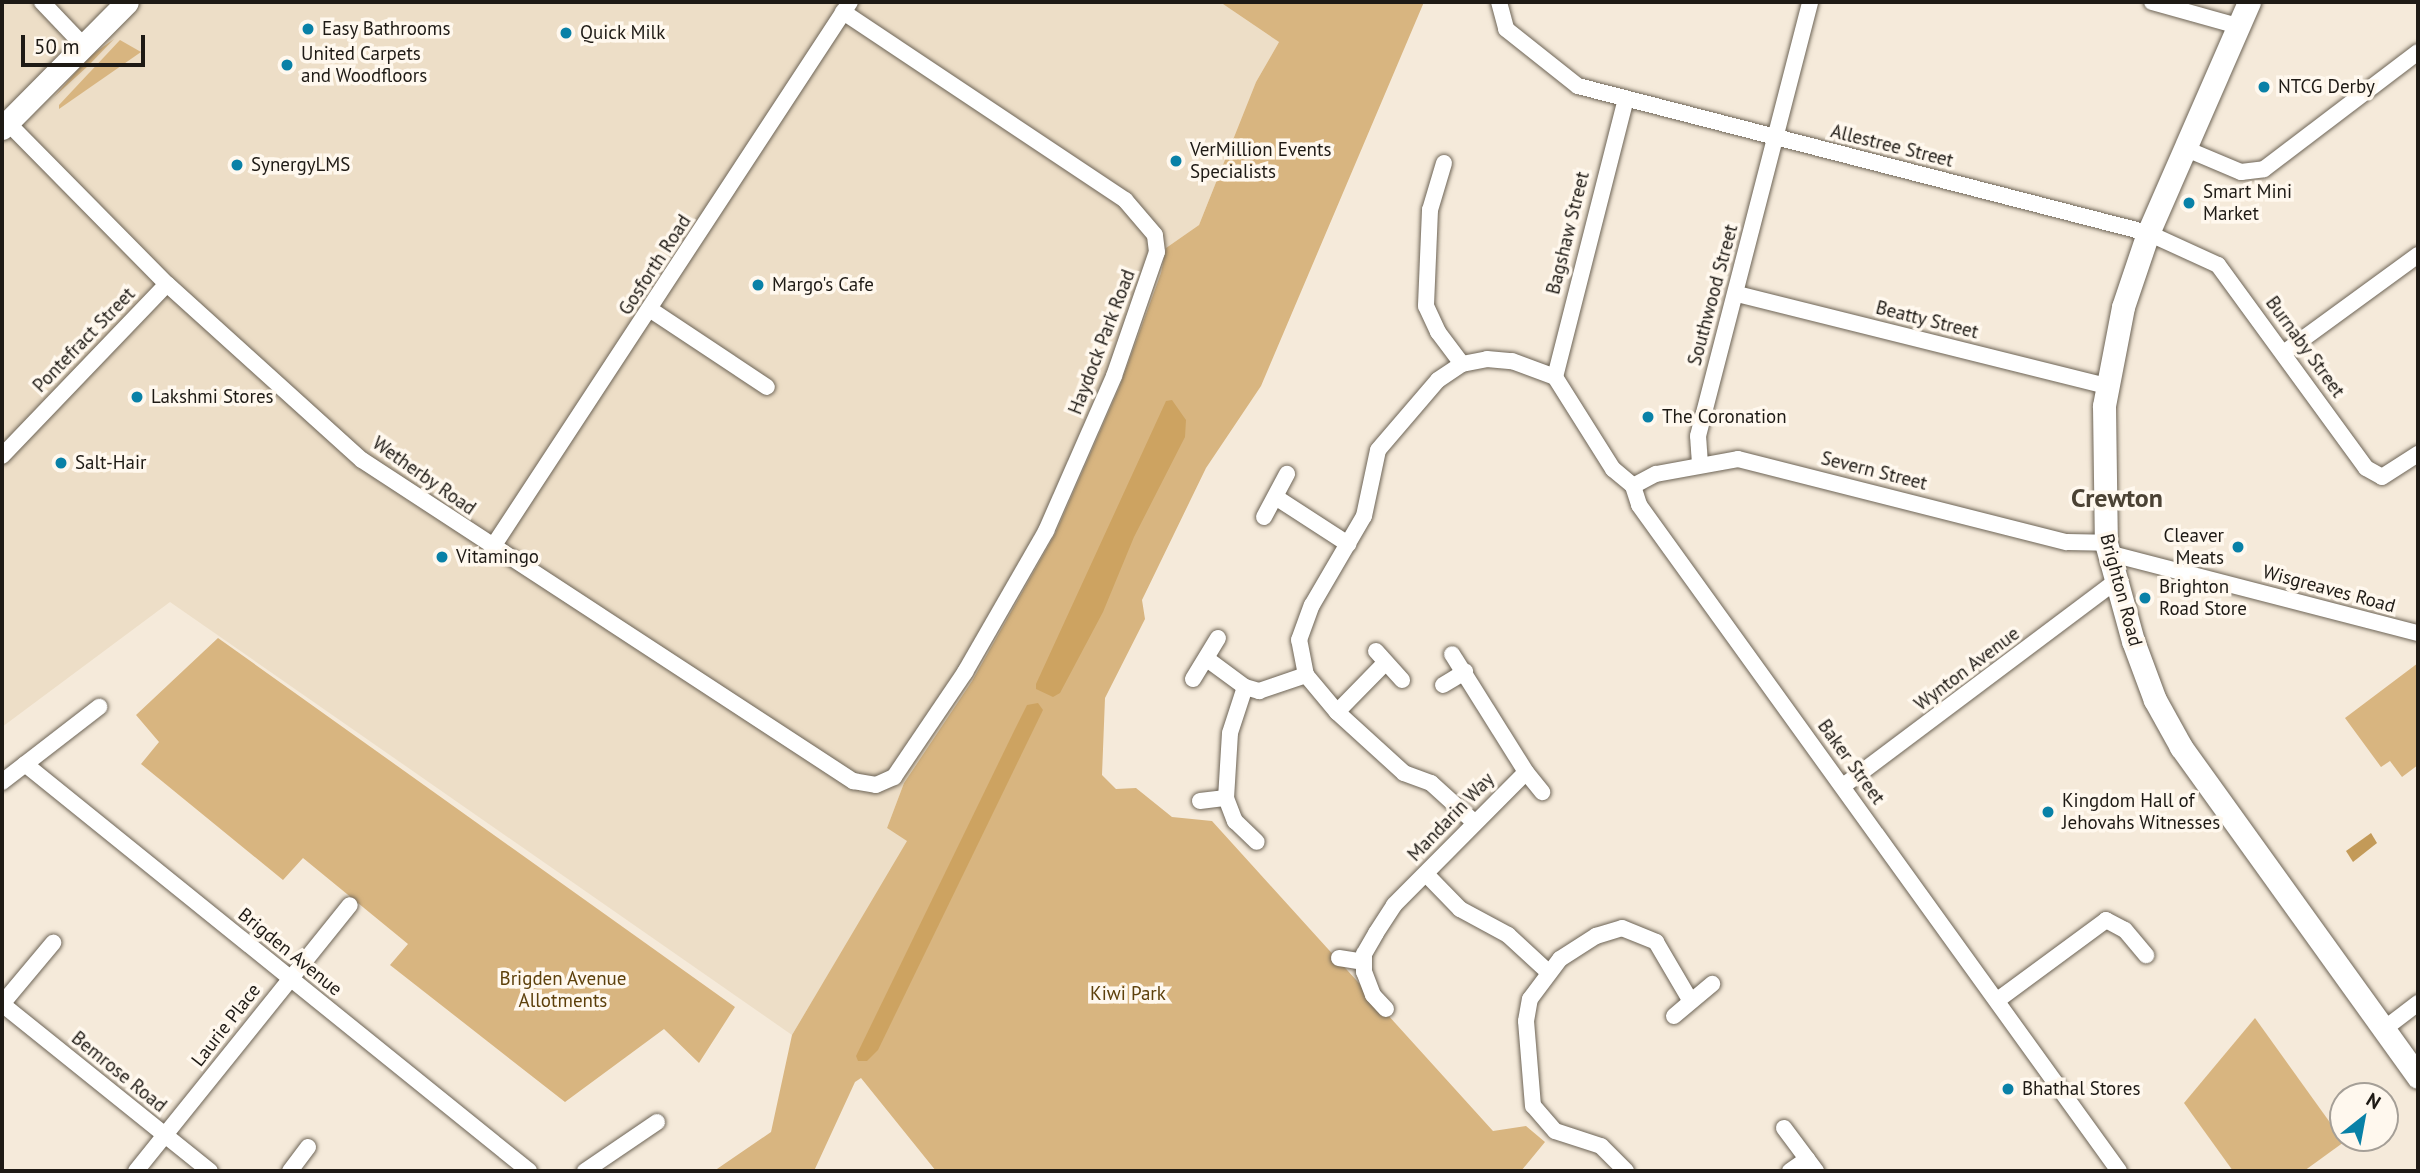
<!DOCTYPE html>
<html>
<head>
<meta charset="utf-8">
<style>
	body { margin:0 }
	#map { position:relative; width:2420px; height:1173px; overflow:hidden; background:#f5eada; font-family:"PT Sans",sans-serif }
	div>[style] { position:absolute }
	.built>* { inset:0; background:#eddec7 }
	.green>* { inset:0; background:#d8b580 }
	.forest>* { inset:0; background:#cda361 }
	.water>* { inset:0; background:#c39a58 }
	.roads { filter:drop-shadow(0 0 2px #6d6456) drop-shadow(0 0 2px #6d6456) }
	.street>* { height:16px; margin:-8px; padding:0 8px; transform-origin:8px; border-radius:8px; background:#fff }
	.secondary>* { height:23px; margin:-11.5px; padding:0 11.5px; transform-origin:11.5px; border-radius:11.5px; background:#fff }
	.dots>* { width:19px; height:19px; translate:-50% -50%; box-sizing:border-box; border:4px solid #fff8ee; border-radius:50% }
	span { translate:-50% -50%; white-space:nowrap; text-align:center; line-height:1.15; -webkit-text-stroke:7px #fff8ee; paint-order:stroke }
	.poi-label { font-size:19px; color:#1e1a15 }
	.left { translate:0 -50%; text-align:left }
	.right { translate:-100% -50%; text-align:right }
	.street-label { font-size:19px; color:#1e1a15 }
	.park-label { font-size:19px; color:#5d400b }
	.district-label { font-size:26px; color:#4b4234; font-weight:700 }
	.frame { position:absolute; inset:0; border:4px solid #1e1a15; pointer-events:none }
	.north { position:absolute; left:2329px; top:1082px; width:70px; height:70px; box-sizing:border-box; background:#fff8ee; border:2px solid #a59f97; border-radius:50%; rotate:31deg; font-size:19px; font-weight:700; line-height:28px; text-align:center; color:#1e1a15 }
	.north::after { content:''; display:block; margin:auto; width:24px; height:32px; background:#0981a7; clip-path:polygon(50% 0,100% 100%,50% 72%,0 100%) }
	.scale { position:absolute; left:21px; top:35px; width:124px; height:32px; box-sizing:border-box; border:4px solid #1e1a15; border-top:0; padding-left:9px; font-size:21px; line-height:24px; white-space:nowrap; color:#1e1a15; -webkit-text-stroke:5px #fff8ee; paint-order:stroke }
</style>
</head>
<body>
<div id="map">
	<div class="built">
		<div style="clip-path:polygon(2px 2px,1220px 2px,1279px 42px,1256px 82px,1199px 225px,1166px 248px,1161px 273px,1119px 388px,1055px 534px,972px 681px,904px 783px,887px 828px,908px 841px,792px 1035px,170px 602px,2px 727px)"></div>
	</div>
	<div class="green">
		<div style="clip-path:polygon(1220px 2px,1424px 2px,1261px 386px,1206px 468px,1142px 600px,1145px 619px,1105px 698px,1102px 775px,1116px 789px,1136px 788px,1172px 817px,1212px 821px,1493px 1131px,1526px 1126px,1545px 1142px,1521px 1171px,936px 1171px,861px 1078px,855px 1082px,814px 1171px,714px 1171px,771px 1132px,792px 1035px,907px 841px,887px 828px,904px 783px,972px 681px,1055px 534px,1119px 388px,1161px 273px,1166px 248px,1199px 225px,1256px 82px,1279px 42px)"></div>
		<div style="clip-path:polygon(114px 39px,88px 66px,54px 97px,89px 57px)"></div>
		<div style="clip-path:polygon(120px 40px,141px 52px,59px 109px,59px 105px)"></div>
		<div style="clip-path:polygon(218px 638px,735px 1007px,699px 1063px,664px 1029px,565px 1102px,390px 965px,408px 944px,303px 858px,283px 880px,141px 764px,159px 742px,136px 715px)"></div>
		<div style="clip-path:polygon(2418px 663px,2418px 765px,2402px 777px,2390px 761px,2381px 767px,2345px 718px)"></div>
		<div style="clip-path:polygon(2255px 1018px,2344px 1142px,2304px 1171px,2233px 1171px,2184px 1103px)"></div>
	</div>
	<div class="forest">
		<div style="clip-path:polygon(1172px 400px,1186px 420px,1185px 437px,1134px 537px,1103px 612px,1060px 693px,1053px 697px,1036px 689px,1036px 684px,1166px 401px)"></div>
		<div style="clip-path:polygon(1038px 703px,1043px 710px,878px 1050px,867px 1061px,858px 1061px,856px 1056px,1015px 729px,1027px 705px)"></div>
	</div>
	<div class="water">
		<div style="clip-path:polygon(2371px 833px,2377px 843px,2353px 862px,2346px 851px)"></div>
	</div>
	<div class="roads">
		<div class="street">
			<div style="left:42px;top:2px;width:59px;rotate:46.4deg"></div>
			<div style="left:1499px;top:2px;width:28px;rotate:75deg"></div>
			<div style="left:1506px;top:29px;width:92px;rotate:38.4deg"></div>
			<div style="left:1578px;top:86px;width:589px;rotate:14.46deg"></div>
			<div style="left:2148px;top:233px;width:77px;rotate:24.6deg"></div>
			<div style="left:2218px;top:265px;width:251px;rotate:53.9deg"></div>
			<div style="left:2366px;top:468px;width:18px;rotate:29deg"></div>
			<div style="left:2382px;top:477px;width:43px;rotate:-32.6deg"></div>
			<div style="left:2152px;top:2px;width:89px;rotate:15.6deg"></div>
			<div style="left:7px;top:122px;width:228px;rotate:45.4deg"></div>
			<div style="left:167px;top:284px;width:263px;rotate:42.1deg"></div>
			<div style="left:362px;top:460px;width:587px;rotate:33.18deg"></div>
			<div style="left:853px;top:781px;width:23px;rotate:10deg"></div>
			<div style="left:876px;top:785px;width:20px;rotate:-24deg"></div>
			<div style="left:894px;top:777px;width:127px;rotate:-55.9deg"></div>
			<div style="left:965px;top:672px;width:163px;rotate:-60.1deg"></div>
			<div style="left:1046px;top:531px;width:169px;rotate:-66.3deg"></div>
			<div style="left:1114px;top:376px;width:131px;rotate:-70.9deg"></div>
			<div style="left:1157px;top:252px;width:17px;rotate:-97deg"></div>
			<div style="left:1155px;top:235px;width:46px;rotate:-130.6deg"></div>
			<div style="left:1125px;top:200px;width:339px;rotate:-146.3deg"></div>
			<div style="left:2184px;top:148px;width:62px;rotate:22.8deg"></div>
			<div style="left:2241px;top:172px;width:23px;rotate:-7deg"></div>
			<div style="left:2264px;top:169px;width:193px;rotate:-37.2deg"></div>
			<div style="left:1444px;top:163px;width:49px;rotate:106.6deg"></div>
			<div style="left:1430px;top:210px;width:96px;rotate:92.4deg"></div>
			<div style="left:1426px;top:306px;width:29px;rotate:65deg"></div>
			<div style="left:1438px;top:332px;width:40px;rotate:53deg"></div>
			<div style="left:1737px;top:294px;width:381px;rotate:14deg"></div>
			<div style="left:651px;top:310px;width:139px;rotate:33.6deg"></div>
			<div style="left:2285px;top:352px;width:165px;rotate:-36.1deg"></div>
			<div style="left:1555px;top:377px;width:109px;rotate:57.8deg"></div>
			<div style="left:1613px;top:469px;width:26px;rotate:40deg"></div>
			<div style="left:1633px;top:486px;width:20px;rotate:72deg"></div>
			<div style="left:1639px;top:505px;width:821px;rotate:54.22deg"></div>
			<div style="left:1555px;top:377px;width:287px;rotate:-75.7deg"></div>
			<div style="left:2px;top:456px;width:238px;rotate:-46.2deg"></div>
			<div style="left:1700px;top:464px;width:28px;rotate:-94deg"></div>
			<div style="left:1698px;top:436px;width:448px;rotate:-75.5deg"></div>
			<div style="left:1633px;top:486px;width:26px;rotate:-28deg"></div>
			<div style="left:1656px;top:474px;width:83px;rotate:-10.4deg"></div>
			<div style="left:1738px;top:459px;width:339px;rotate:14.2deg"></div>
			<div style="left:2067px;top:542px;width:39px;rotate:1deg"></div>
			<div style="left:1277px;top:498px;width:85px;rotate:32.9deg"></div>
			<div style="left:1264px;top:517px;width:49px;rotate:-61.9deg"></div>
			<div style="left:492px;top:548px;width:653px;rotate:-56.75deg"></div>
			<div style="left:2108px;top:553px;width:320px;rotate:14.5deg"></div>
			<div style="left:1376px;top:651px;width:39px;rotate:48deg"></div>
			<div style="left:1207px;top:659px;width:47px;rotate:36.4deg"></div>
			<div style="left:1245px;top:687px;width:15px;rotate:16deg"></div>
			<div style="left:1259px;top:691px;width:50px;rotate:-18.8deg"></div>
			<div style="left:1193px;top:679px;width:48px;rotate:-58.6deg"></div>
			<div style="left:1443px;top:685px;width:26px;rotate:-31deg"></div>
			<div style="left:1245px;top:687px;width:48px;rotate:108.1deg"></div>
			<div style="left:1230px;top:733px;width:65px;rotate:93.5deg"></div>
			<div style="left:1226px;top:798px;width:25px;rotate:69deg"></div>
			<div style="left:1235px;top:821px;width:30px;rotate:44deg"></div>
			<div style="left:1337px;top:712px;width:67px;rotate:-45.6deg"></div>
			<div style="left:25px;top:764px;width:648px;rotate:38.92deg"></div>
			<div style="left:1526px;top:772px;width:26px;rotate:51deg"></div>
			<div style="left:2px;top:782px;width:123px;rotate:-37.7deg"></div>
			<div style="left:1843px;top:786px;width:340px;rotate:-36.9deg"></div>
			<div style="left:1200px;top:801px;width:26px;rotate:-7deg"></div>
			<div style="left:1474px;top:822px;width:58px;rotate:-137.8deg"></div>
			<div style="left:1431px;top:783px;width:29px;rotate:-160deg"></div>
			<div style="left:1404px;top:773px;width:91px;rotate:-137.7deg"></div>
			<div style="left:1337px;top:712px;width:48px;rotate:-130deg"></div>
			<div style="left:1306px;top:675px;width:36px;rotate:-101deg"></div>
			<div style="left:1299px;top:640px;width:37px;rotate:-70deg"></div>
			<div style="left:1312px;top:605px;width:103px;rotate:-59.7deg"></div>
			<div style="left:1364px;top:516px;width:67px;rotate:-78deg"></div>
			<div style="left:1378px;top:450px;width:92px;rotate:-49.4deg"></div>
			<div style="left:1438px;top:380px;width:29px;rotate:-34deg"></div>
			<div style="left:1462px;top:364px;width:25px;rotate:-11deg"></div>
			<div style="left:1487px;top:359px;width:25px;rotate:5deg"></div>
			<div style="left:1512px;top:361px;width:46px;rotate:20.4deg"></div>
			<div style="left:1426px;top:874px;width:49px;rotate:45.8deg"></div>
			<div style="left:1460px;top:909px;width:55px;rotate:28.4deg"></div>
			<div style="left:1508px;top:935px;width:53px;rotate:42.7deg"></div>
			<div style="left:1339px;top:958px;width:24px;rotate:9deg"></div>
			<div style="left:1999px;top:999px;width:133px;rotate:-36.4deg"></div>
			<div style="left:2106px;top:920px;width:21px;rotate:28deg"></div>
			<div style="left:2125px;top:930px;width:33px;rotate:50deg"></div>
			<div style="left:2px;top:1004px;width:267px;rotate:38.8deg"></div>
			<div style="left:2px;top:1004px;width:80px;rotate:-50.1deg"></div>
			<div style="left:1386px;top:1009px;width:19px;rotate:-133deg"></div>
			<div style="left:1373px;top:995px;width:25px;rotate:-111deg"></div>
			<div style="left:1364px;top:972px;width:18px;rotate:-90deg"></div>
			<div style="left:1364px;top:954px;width:24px;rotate:-60deg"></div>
			<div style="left:1376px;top:933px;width:33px;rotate:-57deg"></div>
			<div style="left:1394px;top:905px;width:187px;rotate:-45.2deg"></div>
			<div style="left:1526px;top:772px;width:139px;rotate:-122.1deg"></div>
			<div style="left:1674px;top:1016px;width:50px;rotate:-40.1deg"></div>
			<div style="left:2384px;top:1029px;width:43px;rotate:-37.4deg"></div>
			<div style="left:1784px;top:1128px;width:54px;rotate:53.3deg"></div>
			<div style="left:136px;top:1171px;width:341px;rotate:-51.2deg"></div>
			<div style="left:290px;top:1171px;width:30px;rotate:-53deg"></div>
			<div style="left:585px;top:1171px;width:87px;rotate:-34.2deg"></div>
			<div style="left:1626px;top:1171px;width:35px;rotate:-135deg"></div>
			<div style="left:1601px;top:1146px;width:48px;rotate:-161.9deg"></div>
			<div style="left:1555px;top:1131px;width:33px;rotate:-131deg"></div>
			<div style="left:1533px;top:1106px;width:85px;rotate:-94.7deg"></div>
			<div style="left:1526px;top:1021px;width:22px;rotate:-80deg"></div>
			<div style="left:1530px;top:999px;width:50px;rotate:-53.1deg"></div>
			<div style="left:1560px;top:959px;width:43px;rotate:-32.6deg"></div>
			<div style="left:1596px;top:936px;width:27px;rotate:-17deg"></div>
			<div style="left:1622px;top:928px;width:37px;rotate:22deg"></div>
			<div style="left:1656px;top:942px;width:67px;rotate:59.6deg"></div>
			<div style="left:1790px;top:1171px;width:21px;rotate:-35deg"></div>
		</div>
		<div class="secondary">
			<div style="left:2249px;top:2px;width:252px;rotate:113.6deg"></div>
			<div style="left:2148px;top:233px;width:78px;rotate:108.7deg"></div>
			<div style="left:2123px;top:307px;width:101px;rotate:100.9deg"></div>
			<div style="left:2104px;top:406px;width:137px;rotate:89.2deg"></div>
			<div style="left:2106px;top:543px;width:102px;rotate:74.6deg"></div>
			<div style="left:2133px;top:641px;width:63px;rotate:69.6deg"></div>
			<div style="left:2155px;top:700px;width:54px;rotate:61deg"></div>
			<div style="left:2181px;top:747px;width:406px;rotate:54.3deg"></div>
			<div style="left:2px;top:128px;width:177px;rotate:-45.2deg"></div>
		</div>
	</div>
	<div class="dots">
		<div style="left:308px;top:29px;background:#0981a7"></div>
		<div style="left:566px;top:33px;background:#0981a7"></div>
		<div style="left:287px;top:65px;background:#0981a7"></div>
		<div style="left:2264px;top:87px;background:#0981a7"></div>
		<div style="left:1176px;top:161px;background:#0981a7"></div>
		<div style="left:237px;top:165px;background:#0981a7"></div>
		<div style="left:2189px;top:203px;background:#0981a7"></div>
		<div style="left:758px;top:285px;background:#0981a7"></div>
		<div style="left:137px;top:397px;background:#0981a7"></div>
		<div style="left:1648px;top:417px;background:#0981a7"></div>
		<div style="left:61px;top:463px;background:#0981a7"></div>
		<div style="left:2238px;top:547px;background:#0981a7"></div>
		<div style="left:442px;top:557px;background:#0981a7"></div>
		<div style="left:2145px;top:598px;background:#0981a7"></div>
		<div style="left:2048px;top:812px;background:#0981a7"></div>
		<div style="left:2008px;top:1089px;background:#0981a7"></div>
	</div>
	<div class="poi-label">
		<span class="left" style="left:322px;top:29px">Easy Bathrooms</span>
		<span class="left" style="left:580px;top:33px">Quick Milk</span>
		<span class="left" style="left:301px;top:65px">United Carpets<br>and Woodfloors</span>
		<span class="left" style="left:2278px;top:87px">NTCG Derby</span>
		<span class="left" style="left:1190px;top:161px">VerMillion Events<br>Specialists</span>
		<span class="left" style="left:251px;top:165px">SynergyLMS</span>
		<span class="left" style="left:2203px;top:203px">Smart Mini<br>Market</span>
		<span class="left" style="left:772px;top:285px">Margo's Cafe</span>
		<span class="left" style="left:151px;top:397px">Lakshmi Stores</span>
		<span class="left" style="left:1662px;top:417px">The Coronation</span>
		<span class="left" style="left:75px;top:463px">Salt-Hair</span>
		<span class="right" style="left:2224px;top:547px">Cleaver<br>Meats</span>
		<span class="left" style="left:456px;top:557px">Vitamingo</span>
		<span class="left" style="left:2159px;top:598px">Brighton<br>Road Store</span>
		<span class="left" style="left:2062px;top:812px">Kingdom Hall of<br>Jehovahs Witnesses</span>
		<span class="left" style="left:2022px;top:1089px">Bhathal Stores</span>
	</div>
	<div class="street-label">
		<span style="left:1892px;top:146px;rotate:14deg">Allestree Street</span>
		<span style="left:1568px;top:233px;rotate:-76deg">Bagshaw Street</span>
		<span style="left:655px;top:265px;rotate:-57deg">Gosforth Road</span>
		<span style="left:1713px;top:295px;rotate:-75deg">Southwood Street</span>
		<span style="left:1927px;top:320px;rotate:14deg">Beatty Street</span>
		<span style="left:84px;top:340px;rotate:-46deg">Pontefract Street</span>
		<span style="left:1102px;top:342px;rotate:-69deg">Haydock Park Road</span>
		<span style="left:2305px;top:347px;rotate:54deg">Burnaby Street</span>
		<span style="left:1874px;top:471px;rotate:14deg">Severn Street</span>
		<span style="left:424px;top:476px;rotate:35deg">Wetherby Road</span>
		<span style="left:2329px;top:589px;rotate:15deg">Wisgreaves Road</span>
		<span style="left:2121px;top:590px;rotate:75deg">Brighton Road</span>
		<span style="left:1967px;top:669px;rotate:-37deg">Wynton Avenue</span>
		<span style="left:1851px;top:762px;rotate:54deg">Baker Street</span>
		<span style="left:1451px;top:817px;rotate:-46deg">Mandarin Way</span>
		<span style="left:290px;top:952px;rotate:39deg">Brigden Avenue</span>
		<span style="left:226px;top:1025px;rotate:-52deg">Laurie Place</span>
		<span style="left:119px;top:1072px;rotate:39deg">Bemrose Road</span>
	</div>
	<div class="park-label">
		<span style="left:563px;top:990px">Brigden Avenue<br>Allotments</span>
		<span style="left:1128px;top:994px">Kiwi Park</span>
	</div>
	<div class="district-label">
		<span style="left:2117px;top:498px">Crewton</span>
	</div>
	<div class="frame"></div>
	<div class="north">N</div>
	<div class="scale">50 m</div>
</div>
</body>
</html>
